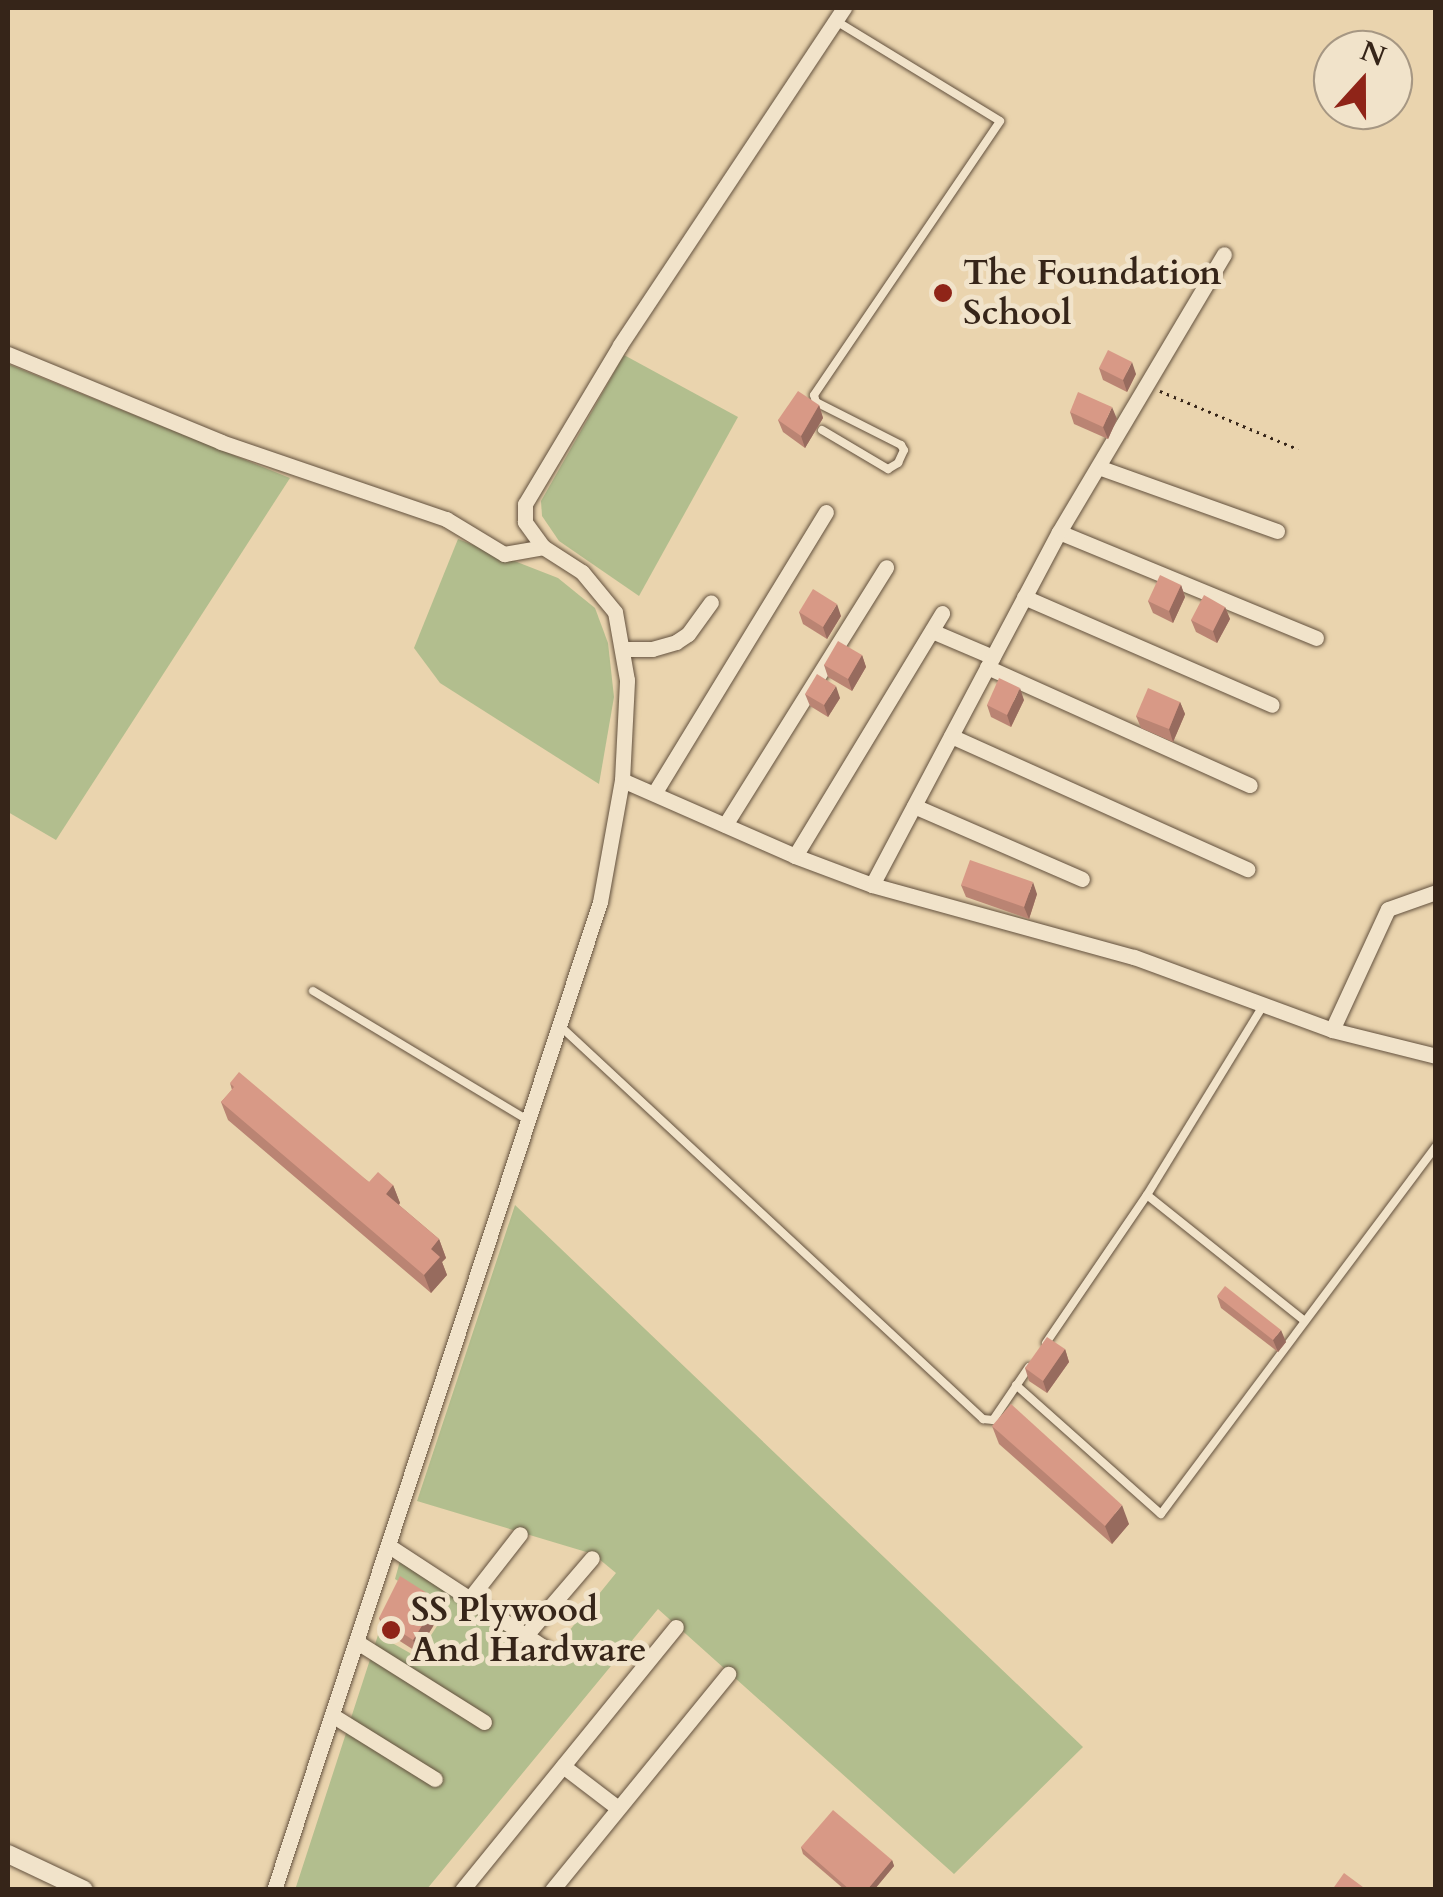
<!DOCTYPE html>
<html>
<head>
<meta charset="utf-8">
<style>
	body { margin:0 }
	#map { position:relative; width:1443px; height:1897px; overflow:hidden; background:#ead4ae; font-family:Cardo,serif }
	div>[style] { position:absolute }
	.green>* { inset:0; background:#b2be8e }
	.path>* { height:2.5px; margin-top:-1.25px; transform-origin:0; background:repeating-linear-gradient(90deg,#362519 0 2.5px,transparent 0 7.5px) }
	.roads { filter:drop-shadow(0 0 2px #63513e) drop-shadow(0 0 2px #63513e) }
	.service>* { height:8px; margin:-4px; padding:0 4px; transform-origin:4px; border-radius:4px; background:#f1e3ca }
	.minor>* { height:15px; margin:-7.5px; padding:0 7.5px; transform-origin:7.5px; border-radius:7.5px; background:#f1e3ca }
	.tertiary>* { height:18px; margin:-9px; padding:0 9px; transform-origin:9px; border-radius:9px; background:#f1e3ca }
	.wall>* { inset:0; background:#ba8473 }
	.shaded-wall>* { inset:0; background:#976b5e }
	.building>* { inset:0; background:#d89986 }
	.dots>* { width:28px; height:28px; translate:-50% -50%; box-sizing:border-box; border:5px solid #f1e3ca; border-radius:50% }
	span { translate:-50% -50%; white-space:nowrap; text-align:center; line-height:1.15; -webkit-text-stroke:10px #f1e3ca; paint-order:stroke }
	.poi-label { font-size:35px; color:#362519; font-weight:700 }
	.left { translate:0 -50%; text-align:left }
	.frame { position:absolute; inset:0; border:10px solid #362519; pointer-events:none }
	.north { position:absolute; left:1313px; top:30px; width:100px; height:100px; box-sizing:border-box; background:#f1e3ca; border:2px solid #a69783; border-radius:50%; rotate:21deg; font-size:28px; font-weight:700; line-height:40px; text-align:center; color:#362519 }
	.north::after { content:''; display:block; margin:auto; width:35px; height:45px; background:#8f2418; clip-path:polygon(50% 0,100% 100%,50% 72%,0 100%) }
</style>
</head>
<body>
<div id="map">
	<div class="green">
		<div style="clip-path:polygon(624px 355px,738px 417px,639px 596px,559px 541px,542px 516px,541px 501px)"></div>
		<div style="clip-path:polygon(8px 364px,290px 478px,56px 840px,8px 812px)"></div>
		<div style="clip-path:polygon(458px 539px,558px 578px,595px 608px,608px 643px,614px 697px,599px 784px,440px 683px,414px 648px)"></div>
		<div style="clip-path:polygon(515px 1205px,1083px 1747px,954px 1874px,658px 1609px,427px 1889px,295px 1890px,378px 1635px,417px 1657px,446px 1612px,395px 1579px,400px 1561px,548px 1657px,616px 1573px,593px 1554px,417px 1501px)"></div>
	</div>
	<div class="path">
		<div style="left:1160px;top:391px;width:150px;rotate:22.8deg"></div>
	</div>
	<div class="roads">
		<div class="service">
			<div style="left:822px;top:430px;width:77px;rotate:30.6deg"></div>
			<div style="left:888px;top:469px;width:12px;rotate:-31deg"></div>
			<div style="left:898px;top:463px;width:14px;rotate:-65deg"></div>
			<div style="left:904px;top:450px;width:6px;rotate:-121deg"></div>
			<div style="left:901px;top:445px;width:95px;rotate:-153.2deg"></div>
			<div style="left:816px;top:402px;width:7px;rotate:-106deg"></div>
			<div style="left:814px;top:395px;width:331px;rotate:-55.8deg"></div>
			<div style="left:1000px;top:121px;width:192px;rotate:-148.6deg"></div>
			<div style="left:313px;top:991px;width:251px;rotate:31deg"></div>
			<div style="left:559px;top:1025px;width:579px;rotate:42.9deg"></div>
			<div style="left:983px;top:1419px;width:10px;rotate:6deg"></div>
			<div style="left:993px;top:1420px;width:64px;rotate:-55.8deg"></div>
			<div style="left:1147px;top:1195px;width:202px;rotate:38.6deg"></div>
			<div style="left:1046px;top:1343px;width:179px;rotate:-55.7deg"></div>
			<div style="left:1147px;top:1195px;width:222px;rotate:-58.5deg"></div>
			<div style="left:1016px;top:1385px;width:194px;rotate:41.7deg"></div>
			<div style="left:1161px;top:1514px;width:459px;rotate:-53.2deg"></div>
		</div>
		<div class="minor">
			<div style="left:8px;top:354px;width:230px;rotate:22.4deg"></div>
			<div style="left:221px;top:442px;width:238px;rotate:18.9deg"></div>
			<div style="left:446px;top:519px;width:68px;rotate:31.1deg"></div>
			<div style="left:504px;top:554px;width:40px;rotate:-10deg"></div>
			<div style="left:1101px;top:468px;width:187px;rotate:19.7deg"></div>
			<div style="left:1059px;top:532px;width:278px;rotate:22.4deg"></div>
			<div style="left:1024px;top:597px;width:270px;rotate:23.5deg"></div>
			<div style="left:932px;top:631px;width:66px;rotate:23.1deg"></div>
			<div style="left:624px;top:649px;width:28px"></div>
			<div style="left:652px;top:649px;width:25px;rotate:-16deg"></div>
			<div style="left:676px;top:642px;width:14px;rotate:-34deg"></div>
			<div style="left:688px;top:634px;width:39px;rotate:-54deg"></div>
			<div style="left:987px;top:667px;width:288px;rotate:24.2deg"></div>
			<div style="left:951px;top:736px;width:325px;rotate:24.2deg"></div>
			<div style="left:622px;top:780px;width:189px;rotate:23.7deg"></div>
			<div style="left:795px;top:856px;width:82px;rotate:20.6deg"></div>
			<div style="left:872px;top:885px;width:272px;rotate:15.4deg"></div>
			<div style="left:1134px;top:957px;width:211px;rotate:20.2deg"></div>
			<div style="left:1332px;top:1030px;width:107px;rotate:14deg"></div>
			<div style="left:655px;top:792px;width:328px;rotate:-58.6deg"></div>
			<div style="left:914px;top:806px;width:183px;rotate:23.5deg"></div>
			<div style="left:725px;top:825px;width:304px;rotate:-58deg"></div>
			<div style="left:795px;top:856px;width:284px;rotate:-58.8deg"></div>
			<div style="left:872px;top:885px;width:399px;rotate:-62.1deg"></div>
			<div style="left:1059px;top:532px;width:323px;rotate:-59.3deg"></div>
			<div style="left:1332px;top:1030px;width:133px;rotate:-65.2deg"></div>
			<div style="left:1388px;top:909px;width:51px;rotate:-19.5deg"></div>
			<div style="left:389px;top:1546px;width:186px;rotate:33.2deg"></div>
			<div style="left:470px;top:1598px;width:81px;rotate:-52deg"></div>
			<div style="left:526px;top:1635px;width:101px;rotate:-49.4deg"></div>
			<div style="left:357px;top:1642px;width:150px;rotate:32.2deg"></div>
			<div style="left:332px;top:1715px;width:121px;rotate:31.9deg"></div>
			<div style="left:563px;top:1766px;width:69px;rotate:37.4deg"></div>
			<div style="left:274px;top:1890px;width:1040px;rotate:-71.74deg"></div>
			<div style="left:600px;top:902px;width:124px;rotate:-79.8deg"></div>
			<div style="left:622px;top:780px;width:100px;rotate:-87.1deg"></div>
			<div style="left:627px;top:680px;width:69px;rotate:-100deg"></div>
			<div style="left:615px;top:612px;width:52px;rotate:-129.5deg"></div>
			<div style="left:582px;top:572px;width:46px;rotate:-147.3deg"></div>
			<div style="left:543px;top:547px;width:31px;rotate:-126deg"></div>
			<div style="left:525px;top:522px;width:18px;rotate:-90deg"></div>
			<div style="left:525px;top:504px;width:185px;rotate:-59.1deg"></div>
			<div style="left:620px;top:345px;width:405px;rotate:-56.4deg"></div>
			<div style="left:462px;top:1890px;width:339px;rotate:-50.9deg"></div>
			<div style="left:552px;top:1890px;width:279px;rotate:-50.8deg"></div>
		</div>
		<div class="tertiary">
			<div style="left:8px;top:1854px;width:84px;rotate:25.3deg"></div>
		</div>
	</div>
	<div class="wall">
		<div style="clip-path:polygon(1099px 368px,1136px 374px,1127px 392px,1103px 380px)"></div>
		<div style="clip-path:polygon(819px 405px,823px 418px,805px 448px,783px 432px,778px 420px)"></div>
		<div style="clip-path:polygon(1070px 412px,1117px 419px,1108px 439px,1074px 424px)"></div>
		<div style="clip-path:polygon(1181px 585px,1185px 597px,1173px 623px,1153px 613px,1148px 601px)"></div>
		<div style="clip-path:polygon(1225px 607px,1230px 619px,1217px 643px,1196px 632px,1191px 620px)"></div>
		<div style="clip-path:polygon(799px 612px,841px 616px,827px 639px,803px 624px)"></div>
		<div style="clip-path:polygon(862px 655px,866px 667px,852px 691px,828px 677px,824px 665px)"></div>
		<div style="clip-path:polygon(805px 694px,840px 698px,828px 717px,810px 706px)"></div>
		<div style="clip-path:polygon(1024px 700px,1011px 727px,991px 717px,987px 705px)"></div>
		<div style="clip-path:polygon(1180px 702px,1185px 714px,1173px 742px,1141px 728px,1136px 716px)"></div>
		<div style="clip-path:polygon(961px 885px,1037px 894px,1029px 919px,966px 897px)"></div>
		<div style="clip-path:polygon(230px 1083px,369px 1182px,393px 1185px,400px 1203px,399px 1205px,439px 1239px,446px 1258px,442px 1262px,447px 1275px,431px 1293px,228px 1120px,221px 1102px,232px 1090px)"></div>
		<div style="clip-path:polygon(1217px 1296px,1286px 1342px,1278px 1352px,1221px 1308px)"></div>
		<div style="clip-path:polygon(1065px 1349px,1069px 1362px,1047px 1393px,1029px 1381px,1025px 1368px)"></div>
		<div style="clip-path:polygon(992px 1426px,1129px 1524px,1112px 1544px,999px 1444px)"></div>
		<div style="clip-path:polygon(438px 1600px,442px 1612px,417px 1652px,384px 1631px,379px 1618px)"></div>
		<div style="clip-path:polygon(801px 1847px,892px 1860px,894px 1866px,874px 1890px,845px 1890px,803px 1854px)"></div>
	</div>
	<div class="shaded-wall">
		<div style="clip-path:polygon(1132px 362px,1136px 374px,1127px 392px,1123px 380px)"></div>
		<div style="clip-path:polygon(819px 405px,823px 418px,805px 448px,801px 436px)"></div>
		<div style="clip-path:polygon(1112px 407px,1117px 419px,1108px 439px,1103px 427px)"></div>
		<div style="clip-path:polygon(1181px 585px,1185px 597px,1173px 623px,1169px 611px)"></div>
		<div style="clip-path:polygon(837px 604px,841px 616px,827px 639px,823px 627px)"></div>
		<div style="clip-path:polygon(1225px 607px,1230px 619px,1217px 643px,1213px 631px)"></div>
		<div style="clip-path:polygon(862px 655px,866px 667px,852px 691px,848px 679px)"></div>
		<div style="clip-path:polygon(836px 686px,840px 698px,828px 717px,824px 705px)"></div>
		<div style="clip-path:polygon(1020px 688px,1024px 700px,1011px 727px,1007px 715px)"></div>
		<div style="clip-path:polygon(1180px 702px,1185px 714px,1173px 742px,1169px 729px)"></div>
		<div style="clip-path:polygon(1033px 882px,1037px 894px,1029px 919px,1024px 907px)"></div>
		<div style="clip-path:polygon(393px 1185px,400px 1203px,392px 1212px,386px 1194px)"></div>
		<div style="clip-path:polygon(439px 1239px,446px 1258px,442px 1262px,447px 1275px,431px 1293px,424px 1275px,431px 1249px)"></div>
		<div style="clip-path:polygon(1281px 1330px,1286px 1342px,1278px 1352px,1273px 1340px)"></div>
		<div style="clip-path:polygon(1065px 1349px,1069px 1362px,1047px 1393px,1043px 1381px)"></div>
		<div style="clip-path:polygon(1122px 1505px,1129px 1524px,1112px 1544px,1105px 1526px)"></div>
		<div style="clip-path:polygon(438px 1600px,442px 1612px,417px 1652px,413px 1640px)"></div>
		<div style="clip-path:polygon(892px 1860px,894px 1866px,874px 1890px,867px 1890px)"></div>
	</div>
	<div class="building">
		<div style="clip-path:polygon(1108px 350px,1132px 362px,1123px 380px,1099px 368px)"></div>
		<div style="clip-path:polygon(798px 391px,819px 405px,801px 436px,778px 420px)"></div>
		<div style="clip-path:polygon(1078px 392px,1112px 407px,1103px 427px,1070px 412px)"></div>
		<div style="clip-path:polygon(1160px 575px,1181px 585px,1169px 611px,1148px 601px)"></div>
		<div style="clip-path:polygon(813px 589px,837px 604px,823px 627px,799px 612px)"></div>
		<div style="clip-path:polygon(1204px 595px,1225px 607px,1213px 631px,1191px 620px)"></div>
		<div style="clip-path:polygon(838px 641px,862px 655px,848px 679px,824px 665px)"></div>
		<div style="clip-path:polygon(817px 674px,836px 686px,824px 705px,805px 694px)"></div>
		<div style="clip-path:polygon(999px 678px,1020px 688px,1007px 715px,987px 705px)"></div>
		<div style="clip-path:polygon(1148px 688px,1180px 702px,1169px 729px,1136px 716px)"></div>
		<div style="clip-path:polygon(970px 860px,1033px 882px,1024px 907px,961px 885px)"></div>
		<div style="clip-path:polygon(239px 1072px,369px 1182px,378px 1172px,393px 1185px,386px 1194px,439px 1239px,431px 1249px,440px 1257px,424px 1275px,221px 1102px,234px 1087px,230px 1083px)"></div>
		<div style="clip-path:polygon(1225px 1286px,1281px 1330px,1273px 1340px,1217px 1296px)"></div>
		<div style="clip-path:polygon(1047px 1337px,1065px 1349px,1043px 1381px,1025px 1368px)"></div>
		<div style="clip-path:polygon(1011px 1404px,1122px 1505px,1105px 1526px,992px 1426px)"></div>
		<div style="clip-path:polygon(400px 1576px,438px 1600px,413px 1640px,379px 1618px)"></div>
		<div style="clip-path:polygon(833px 1810px,892px 1860px,867px 1890px,850px 1890px,801px 1847px)"></div>
		<div style="clip-path:polygon(1344px 1873px,1367px 1890px,1332px 1890px)"></div>
	</div>
	<div class="dots">
		<div style="left:943px;top:293px;background:#8f2418"></div>
		<div style="left:391px;top:1630px;background:#8f2418"></div>
	</div>
	<div class="poi-label">
		<span class="left" style="left:963px;top:293px">The Foundation<br>School</span>
		<span class="left" style="left:411px;top:1630px">SS Plywood<br>And Hardware</span>
	</div>
	<div class="frame"></div>
	<div class="north">N</div>
</div>
</body>
</html>
